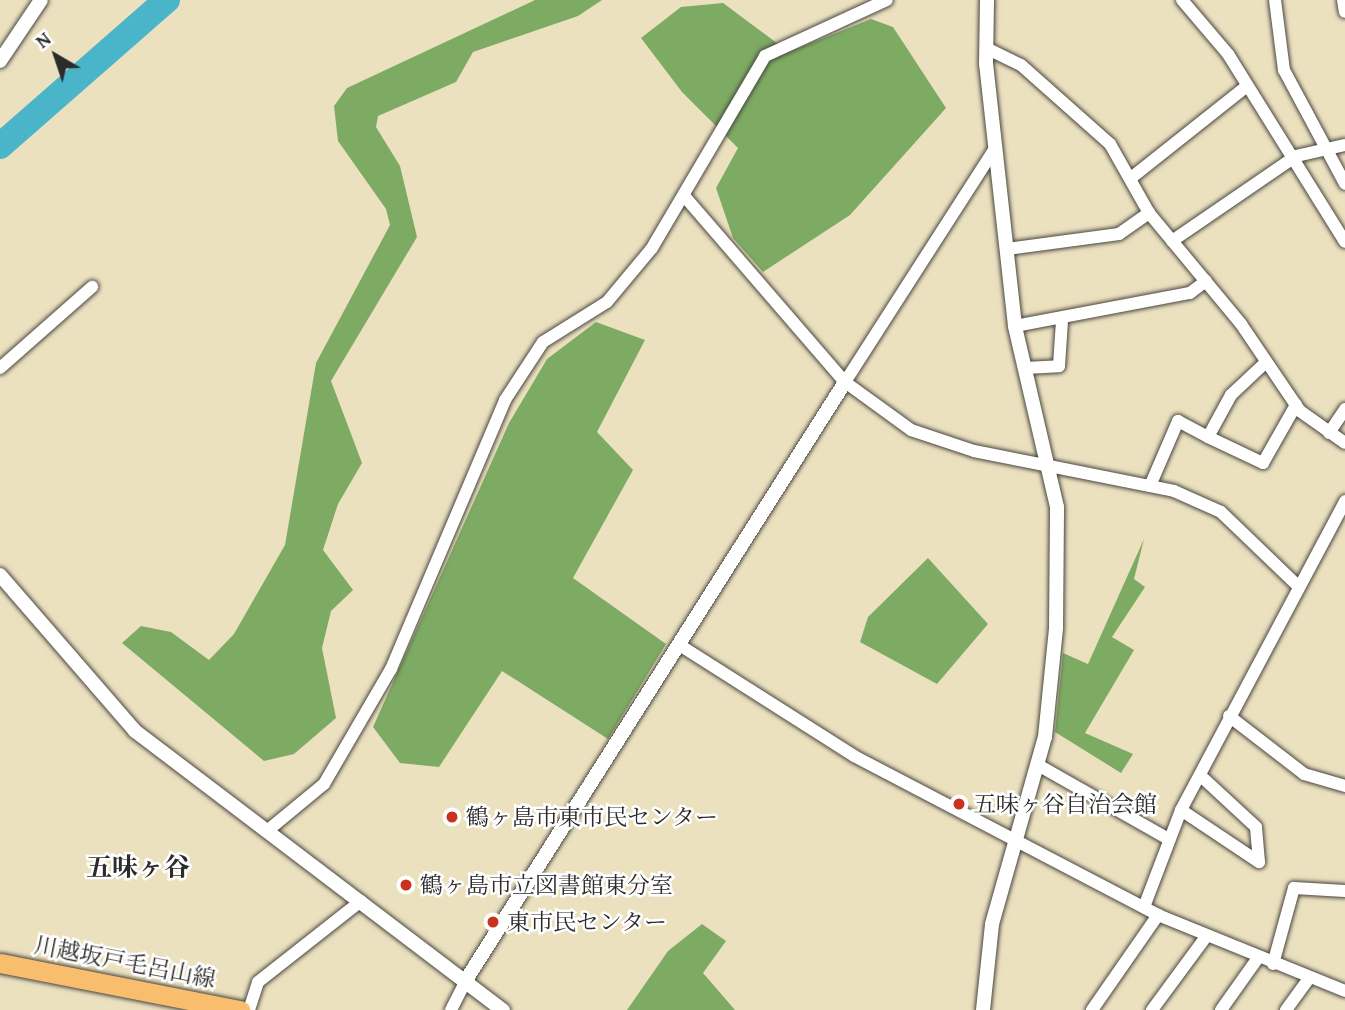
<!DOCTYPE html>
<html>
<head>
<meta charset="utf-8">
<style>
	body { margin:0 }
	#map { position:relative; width:1345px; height:1010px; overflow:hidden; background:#ece1bf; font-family:"Gentium Book Plus","Noto Serif JP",serif }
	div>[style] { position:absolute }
	.forest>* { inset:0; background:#7eab63 }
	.river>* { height:26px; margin:-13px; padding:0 13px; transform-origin:13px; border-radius:13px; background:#4ab4c8 }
	.roads { filter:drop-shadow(0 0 2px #484641) drop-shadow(0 0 2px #484641) }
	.minor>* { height:12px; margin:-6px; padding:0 6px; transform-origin:6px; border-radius:6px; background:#fff }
	.tertiary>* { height:14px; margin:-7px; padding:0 7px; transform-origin:7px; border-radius:7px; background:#fff }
	.primary>* { height:19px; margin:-9.5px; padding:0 9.5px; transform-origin:9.5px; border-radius:9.5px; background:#f9be6d }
	.dots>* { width:19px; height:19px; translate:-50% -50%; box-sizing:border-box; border:4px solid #fff; border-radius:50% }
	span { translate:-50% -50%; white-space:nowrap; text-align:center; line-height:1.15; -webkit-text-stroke:5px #fff; paint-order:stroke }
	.poi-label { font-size:23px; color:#2b2b2b }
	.left { translate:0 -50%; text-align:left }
	.street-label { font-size:23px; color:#2b2b2b }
	.quarter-label { font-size:26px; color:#2b2b2b; font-weight:700 }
	.north { position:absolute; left:21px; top:21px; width:70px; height:70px; -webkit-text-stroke:5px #fff; paint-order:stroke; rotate:321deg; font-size:19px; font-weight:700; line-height:28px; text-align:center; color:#2b2b2b }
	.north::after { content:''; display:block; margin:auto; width:24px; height:32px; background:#2b2b2b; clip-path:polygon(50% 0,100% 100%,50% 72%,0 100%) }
</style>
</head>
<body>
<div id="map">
	<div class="forest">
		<div style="clip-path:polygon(535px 0,602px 0,578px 16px,473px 52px,456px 82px,378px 116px,376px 127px,400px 166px,417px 237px,331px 381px,362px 463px,338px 504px,323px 550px,353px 590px,331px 611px,322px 648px,336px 718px,294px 754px,264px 761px,122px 643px,141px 626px,171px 632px,209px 660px,234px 634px,285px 545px,316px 363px,390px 225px,386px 209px,338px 141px,334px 106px,347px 88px)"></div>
		<div style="clip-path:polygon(723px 3px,789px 52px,871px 19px,893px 27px,946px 108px,850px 215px,763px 272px,733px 238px,716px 188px,738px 148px,682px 92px,641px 38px,681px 7px)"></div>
		<div style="clip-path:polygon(596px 322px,645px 340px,597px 432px,633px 470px,573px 578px,666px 644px,608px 739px,502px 671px,439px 767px,400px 763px,373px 727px,509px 423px,547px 359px)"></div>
		<div style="clip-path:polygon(1144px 539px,1134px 579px,1145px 587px,1112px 637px,1134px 650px,1085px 733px,1133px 754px,1121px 773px,1055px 732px,1063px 653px,1088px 664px)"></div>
		<div style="clip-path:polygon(928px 558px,988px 624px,937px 684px,860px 642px,868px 617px)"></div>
		<div style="clip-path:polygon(702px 924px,726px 941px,703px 973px,735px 1010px,627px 1010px,668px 951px)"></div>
	</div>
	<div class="river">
		<div style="left:0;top:146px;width:222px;rotate:-41.2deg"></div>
	</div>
	<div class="roads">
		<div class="minor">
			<div style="left:1182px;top:0;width:71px;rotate:49.6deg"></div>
			<div style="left:1228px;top:54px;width:221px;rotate:58.1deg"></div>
			<div style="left:1275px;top:0;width:71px;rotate:82.7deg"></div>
			<div style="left:1284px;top:70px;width:129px;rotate:61.8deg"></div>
			<div style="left:1343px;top:0;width:12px;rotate:81deg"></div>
			<div style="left:986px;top:48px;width:39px;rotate:26deg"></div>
			<div style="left:1021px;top:65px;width:119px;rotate:41.6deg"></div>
			<div style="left:1110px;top:144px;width:79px;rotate:60.5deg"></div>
			<div style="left:1149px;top:213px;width:144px;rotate:50.3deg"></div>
			<div style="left:1241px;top:324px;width:105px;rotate:55.9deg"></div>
			<div style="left:1300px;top:411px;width:55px;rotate:35.4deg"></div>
			<div style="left:1131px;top:178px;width:148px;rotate:-38.4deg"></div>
			<div style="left:686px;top:198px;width:243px;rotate:49.2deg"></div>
			<div style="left:845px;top:382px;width:82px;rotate:36deg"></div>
			<div style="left:911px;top:430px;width:66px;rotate:18.4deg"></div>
			<div style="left:974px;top:451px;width:204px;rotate:11.3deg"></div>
			<div style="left:1174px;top:491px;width:51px;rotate:24.1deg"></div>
			<div style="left:1221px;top:512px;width:108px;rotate:43.9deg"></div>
			<div style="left:1172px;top:241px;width:150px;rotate:-34.4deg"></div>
			<div style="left:1296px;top:156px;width:50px;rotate:-12.7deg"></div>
			<div style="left:1007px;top:249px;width:113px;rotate:-7.6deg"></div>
			<div style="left:1119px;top:234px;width:37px;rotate:-35deg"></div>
			<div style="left:1015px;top:326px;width:178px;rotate:-10.7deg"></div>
			<div style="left:1190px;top:293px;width:20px;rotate:-37deg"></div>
			<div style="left:1265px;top:363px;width:47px;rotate:136.7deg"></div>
			<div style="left:1231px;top:395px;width:48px;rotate:118.7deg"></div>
			<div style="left:1208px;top:437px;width:61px;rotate:25.3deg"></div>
			<div style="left:1263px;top:463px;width:67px;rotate:-60.4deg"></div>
			<div style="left:0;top:368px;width:123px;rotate:-41.4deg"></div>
			<div style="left:1025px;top:368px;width:34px;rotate:-3deg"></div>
			<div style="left:1059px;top:366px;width:45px;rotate:-86.2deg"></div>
			<div style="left:845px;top:382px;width:278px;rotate:-57.3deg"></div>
			<div style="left:1329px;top:433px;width:29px;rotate:-56deg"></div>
			<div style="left:1150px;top:486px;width:71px;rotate:-66.7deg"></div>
			<div style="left:1178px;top:421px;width:34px;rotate:28deg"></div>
			<div style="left:681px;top:646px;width:205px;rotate:32.4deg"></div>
			<div style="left:854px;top:756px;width:343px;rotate:27.6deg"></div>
			<div style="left:1158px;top:915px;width:202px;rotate:22.1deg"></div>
			<div style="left:1229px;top:716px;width:95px;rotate:37.7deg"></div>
			<div style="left:1304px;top:774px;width:43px;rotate:16.3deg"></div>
			<div style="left:1038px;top:765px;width:150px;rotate:29.6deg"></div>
			<div style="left:1181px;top:810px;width:94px;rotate:33.7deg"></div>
			<div style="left:1259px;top:862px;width:35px;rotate:-95deg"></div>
			<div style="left:1256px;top:827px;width:75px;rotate:-137.2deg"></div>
			<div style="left:267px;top:831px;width:74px;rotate:-39.5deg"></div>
			<div style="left:324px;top:784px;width:133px;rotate:-59.8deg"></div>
			<div style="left:391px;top:669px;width:292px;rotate:-67deg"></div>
			<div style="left:505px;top:400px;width:69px;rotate:-56.8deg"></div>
			<div style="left:543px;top:342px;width:75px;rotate:-32deg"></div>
			<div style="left:607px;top:302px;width:70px;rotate:-50.2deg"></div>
			<div style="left:652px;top:248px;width:223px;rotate:-59.5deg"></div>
			<div style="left:765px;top:56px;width:134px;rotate:-24.7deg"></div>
			<div style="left:1144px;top:907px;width:104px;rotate:-69.1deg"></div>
			<div style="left:1181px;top:810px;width:350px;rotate:-62deg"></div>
			<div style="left:1273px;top:964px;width:79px;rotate:-74.6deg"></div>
			<div style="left:1294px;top:888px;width:51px;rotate:3.4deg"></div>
			<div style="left:249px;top:1010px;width:29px;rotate:-72deg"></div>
			<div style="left:258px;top:982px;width:131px;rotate:-38.2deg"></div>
			<div style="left:451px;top:1010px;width:34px;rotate:-63deg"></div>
			<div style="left:1092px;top:1010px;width:116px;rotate:-55.2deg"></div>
			<div style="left:1152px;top:1010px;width:89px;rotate:-53.6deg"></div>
			<div style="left:1221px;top:1010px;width:64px;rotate:-54.6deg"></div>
			<div style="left:1286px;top:1010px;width:39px;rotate:-54deg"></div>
		</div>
		<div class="tertiary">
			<div style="left:0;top:61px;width:73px;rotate:-56.1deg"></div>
			<div style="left:0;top:575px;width:206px;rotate:49.1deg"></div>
			<div style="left:135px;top:731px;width:462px;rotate:37.2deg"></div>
			<div style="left:466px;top:980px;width:708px;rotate:-57.63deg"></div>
			<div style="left:983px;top:1010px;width:86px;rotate:-84deg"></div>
			<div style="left:992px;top:924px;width:194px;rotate:-74.2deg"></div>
			<div style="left:1045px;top:737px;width:110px;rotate:-84.2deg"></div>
			<div style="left:1056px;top:628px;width:121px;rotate:-89.5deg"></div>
			<div style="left:1057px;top:507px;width:186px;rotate:-103.1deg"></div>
			<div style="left:1015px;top:326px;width:264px;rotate:-96.3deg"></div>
			<div style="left:986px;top:64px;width:64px;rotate:-89.1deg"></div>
		</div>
		<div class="primary">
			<div style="left:0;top:963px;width:245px;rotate:11.1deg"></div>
		</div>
	</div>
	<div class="dots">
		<div style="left:959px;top:804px;background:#c8321e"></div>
		<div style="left:452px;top:817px;background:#c8321e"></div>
		<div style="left:406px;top:885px;background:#c8321e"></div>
		<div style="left:493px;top:922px;background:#c8321e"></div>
	</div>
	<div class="poi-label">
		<span class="left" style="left:973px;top:804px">五味ヶ谷自治会館</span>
		<span class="left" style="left:466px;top:817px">鶴ヶ島市東市民センター</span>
		<span class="left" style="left:420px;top:885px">鶴ヶ島市立図書館東分室</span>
		<span class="left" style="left:507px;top:922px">東市民センター</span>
	</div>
	<div class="street-label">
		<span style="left:125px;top:962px;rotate:11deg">川越坂戸毛呂山線</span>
	</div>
	<div class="quarter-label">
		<span style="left:138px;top:867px">五味ヶ谷</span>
	</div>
	<div class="north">N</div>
</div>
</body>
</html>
